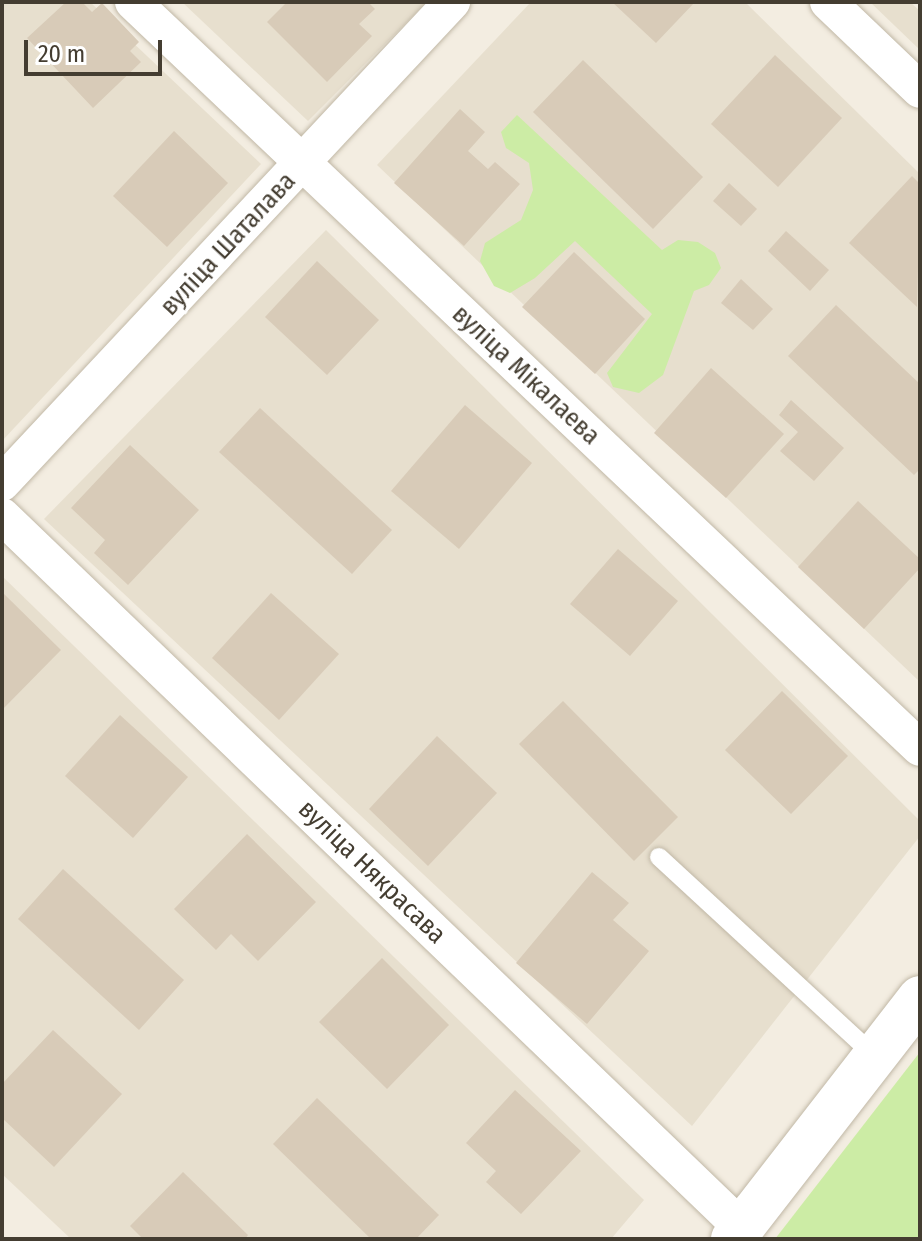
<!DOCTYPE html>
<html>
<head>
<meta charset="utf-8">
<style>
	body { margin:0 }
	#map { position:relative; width:922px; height:1241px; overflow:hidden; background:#f3ede1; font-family:"Fira Sans Condensed",sans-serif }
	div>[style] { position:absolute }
	.residential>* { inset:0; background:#e7dfce }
	.green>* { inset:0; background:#cceca5 }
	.building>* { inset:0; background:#d8cbb8 }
	.roads { filter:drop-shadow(0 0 2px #c1b8a6) drop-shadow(0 0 2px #c1b8a6) }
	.service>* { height:18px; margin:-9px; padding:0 9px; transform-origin:9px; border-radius:9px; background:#fff }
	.minor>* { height:36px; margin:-18px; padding:0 18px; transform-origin:18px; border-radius:18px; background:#fff }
	.tertiary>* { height:44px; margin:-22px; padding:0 22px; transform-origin:22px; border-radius:22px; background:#fff }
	span { translate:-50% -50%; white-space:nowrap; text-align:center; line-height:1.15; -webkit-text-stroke:6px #fff; paint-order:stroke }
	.street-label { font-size:26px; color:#443d31 }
	.frame { position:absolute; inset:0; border:4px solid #443d31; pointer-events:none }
	.scale { position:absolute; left:24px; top:40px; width:138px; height:36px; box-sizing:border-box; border:4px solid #443d31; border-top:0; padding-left:10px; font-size:24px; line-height:28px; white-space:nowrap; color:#443d31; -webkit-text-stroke:6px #fff; paint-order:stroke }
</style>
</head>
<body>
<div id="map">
	<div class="residential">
		<div style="clip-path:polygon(2px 2px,90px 2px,261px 164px,2px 441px)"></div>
		<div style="clip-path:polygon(182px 2px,427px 2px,308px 121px)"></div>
		<div style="clip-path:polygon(531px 2px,745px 2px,920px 174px,920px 682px,377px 165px)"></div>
		<div style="clip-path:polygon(870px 2px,910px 2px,920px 11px,920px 50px)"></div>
		<div style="clip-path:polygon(326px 230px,920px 821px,920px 836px,692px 1126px,44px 519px)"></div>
		<div style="clip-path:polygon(2px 576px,644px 1200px,611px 1239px,71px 1239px,2px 1174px)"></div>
	</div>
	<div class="green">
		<div style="clip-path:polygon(517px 115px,662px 250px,678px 240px,698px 242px,715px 253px,721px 268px,709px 285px,694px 291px,663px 375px,639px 393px,613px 387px,607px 373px,652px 314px,575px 241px,535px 278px,510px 293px,494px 286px,480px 261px,485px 243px,521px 220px,533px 190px,529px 163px,506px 148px,501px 132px)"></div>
		<div style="clip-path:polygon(920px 1052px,920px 1239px,775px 1239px)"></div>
	</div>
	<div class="building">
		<div style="clip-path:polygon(66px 2px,82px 2px,92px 12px,102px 3px,139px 42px,130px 51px,141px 62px,93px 108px,27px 38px)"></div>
		<div style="clip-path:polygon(287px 2px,368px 2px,375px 9px,359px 24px,372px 36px,327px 82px,267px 22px)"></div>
		<div style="clip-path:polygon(612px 2px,695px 2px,656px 43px)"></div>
		<div style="clip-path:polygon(775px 55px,842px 118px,778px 187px,711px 124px)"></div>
		<div style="clip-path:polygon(583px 60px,703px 177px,653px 229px,533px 112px)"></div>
		<div style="clip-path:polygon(460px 109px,485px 132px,468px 151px,488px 169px,495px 162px,520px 184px,464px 246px,394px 183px)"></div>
		<div style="clip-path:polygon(174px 131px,228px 183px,167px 247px,113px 196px)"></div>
		<div style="clip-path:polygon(912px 176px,920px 184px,917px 307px,849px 243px)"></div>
		<div style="clip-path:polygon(729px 183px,757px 209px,741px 226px,713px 201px)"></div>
		<div style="clip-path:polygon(786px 231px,829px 270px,810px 291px,768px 251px)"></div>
		<div style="clip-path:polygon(574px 252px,645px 319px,595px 374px,522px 307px)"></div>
		<div style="clip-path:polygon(317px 261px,379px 320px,327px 375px,265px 317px)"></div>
		<div style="clip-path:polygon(741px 279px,773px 309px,753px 330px,721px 303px)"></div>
		<div style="clip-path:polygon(836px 305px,920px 384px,920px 469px,914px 475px,788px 356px)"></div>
		<div style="clip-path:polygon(711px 368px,784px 434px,726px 498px,654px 433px)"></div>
		<div style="clip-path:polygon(791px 400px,844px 448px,814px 481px,780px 451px,798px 432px,779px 415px)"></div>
		<div style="clip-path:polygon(465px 405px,532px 463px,459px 549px,391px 491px)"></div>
		<div style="clip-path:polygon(260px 408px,392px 530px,352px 574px,219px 452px)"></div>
		<div style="clip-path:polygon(130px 445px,199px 510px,128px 585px,94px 553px,105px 540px,71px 508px)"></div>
		<div style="clip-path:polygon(858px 501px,920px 559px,920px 568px,864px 629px,798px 567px)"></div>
		<div style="clip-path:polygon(618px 549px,678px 601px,630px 656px,570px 604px)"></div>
		<div style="clip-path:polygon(2px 592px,61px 650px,2px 710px)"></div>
		<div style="clip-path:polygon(271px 593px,339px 654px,279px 720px,212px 658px)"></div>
		<div style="clip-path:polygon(782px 691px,848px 756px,791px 814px,725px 750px)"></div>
		<div style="clip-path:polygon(563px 701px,678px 817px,634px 861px,519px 744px)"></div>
		<div style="clip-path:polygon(120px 715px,188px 777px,133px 838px,65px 776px)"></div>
		<div style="clip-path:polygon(437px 736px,497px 793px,428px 866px,369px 809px)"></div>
		<div style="clip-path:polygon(247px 834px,316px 902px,258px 961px,231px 934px,216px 950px,174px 909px)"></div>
		<div style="clip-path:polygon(63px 869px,184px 980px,139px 1030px,18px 919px)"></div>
		<div style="clip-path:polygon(592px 872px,629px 903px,613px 920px,649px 951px,587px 1024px,516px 963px)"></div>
		<div style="clip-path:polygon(382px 958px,449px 1025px,387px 1089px,319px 1022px)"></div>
		<div style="clip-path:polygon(53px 1030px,122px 1094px,54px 1167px,2px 1118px,2px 1084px)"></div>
		<div style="clip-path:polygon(515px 1090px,581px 1151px,521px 1214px,486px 1182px,496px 1171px,466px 1143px)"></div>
		<div style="clip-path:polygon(317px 1098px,439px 1215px,416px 1239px,371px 1239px,273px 1144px)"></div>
		<div style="clip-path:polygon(183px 1172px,248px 1235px,245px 1239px,143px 1239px,130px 1226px)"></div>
	</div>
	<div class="roads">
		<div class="service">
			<div style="left:659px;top:857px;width:294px;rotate:42.7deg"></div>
		</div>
		<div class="minor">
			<div style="left:133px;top:2px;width:1084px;rotate:43.47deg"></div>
			<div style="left:828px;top:2px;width:127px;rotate:43.7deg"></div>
			<div style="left:2px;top:483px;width:659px;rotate:-46.91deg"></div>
			<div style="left:2px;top:516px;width:1027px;rotate:43.9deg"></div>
		</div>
		<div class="tertiary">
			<div style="left:733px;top:1239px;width:305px;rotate:-52.2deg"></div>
		</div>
	</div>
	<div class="street-label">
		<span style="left:228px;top:244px;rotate:-47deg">вуліца Шаталава</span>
		<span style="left:526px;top:375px;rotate:43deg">вуліца Мікалаева</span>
		<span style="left:372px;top:872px;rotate:44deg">вуліца Някрасава</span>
	</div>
	<div class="frame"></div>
	<div class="scale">20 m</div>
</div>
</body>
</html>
